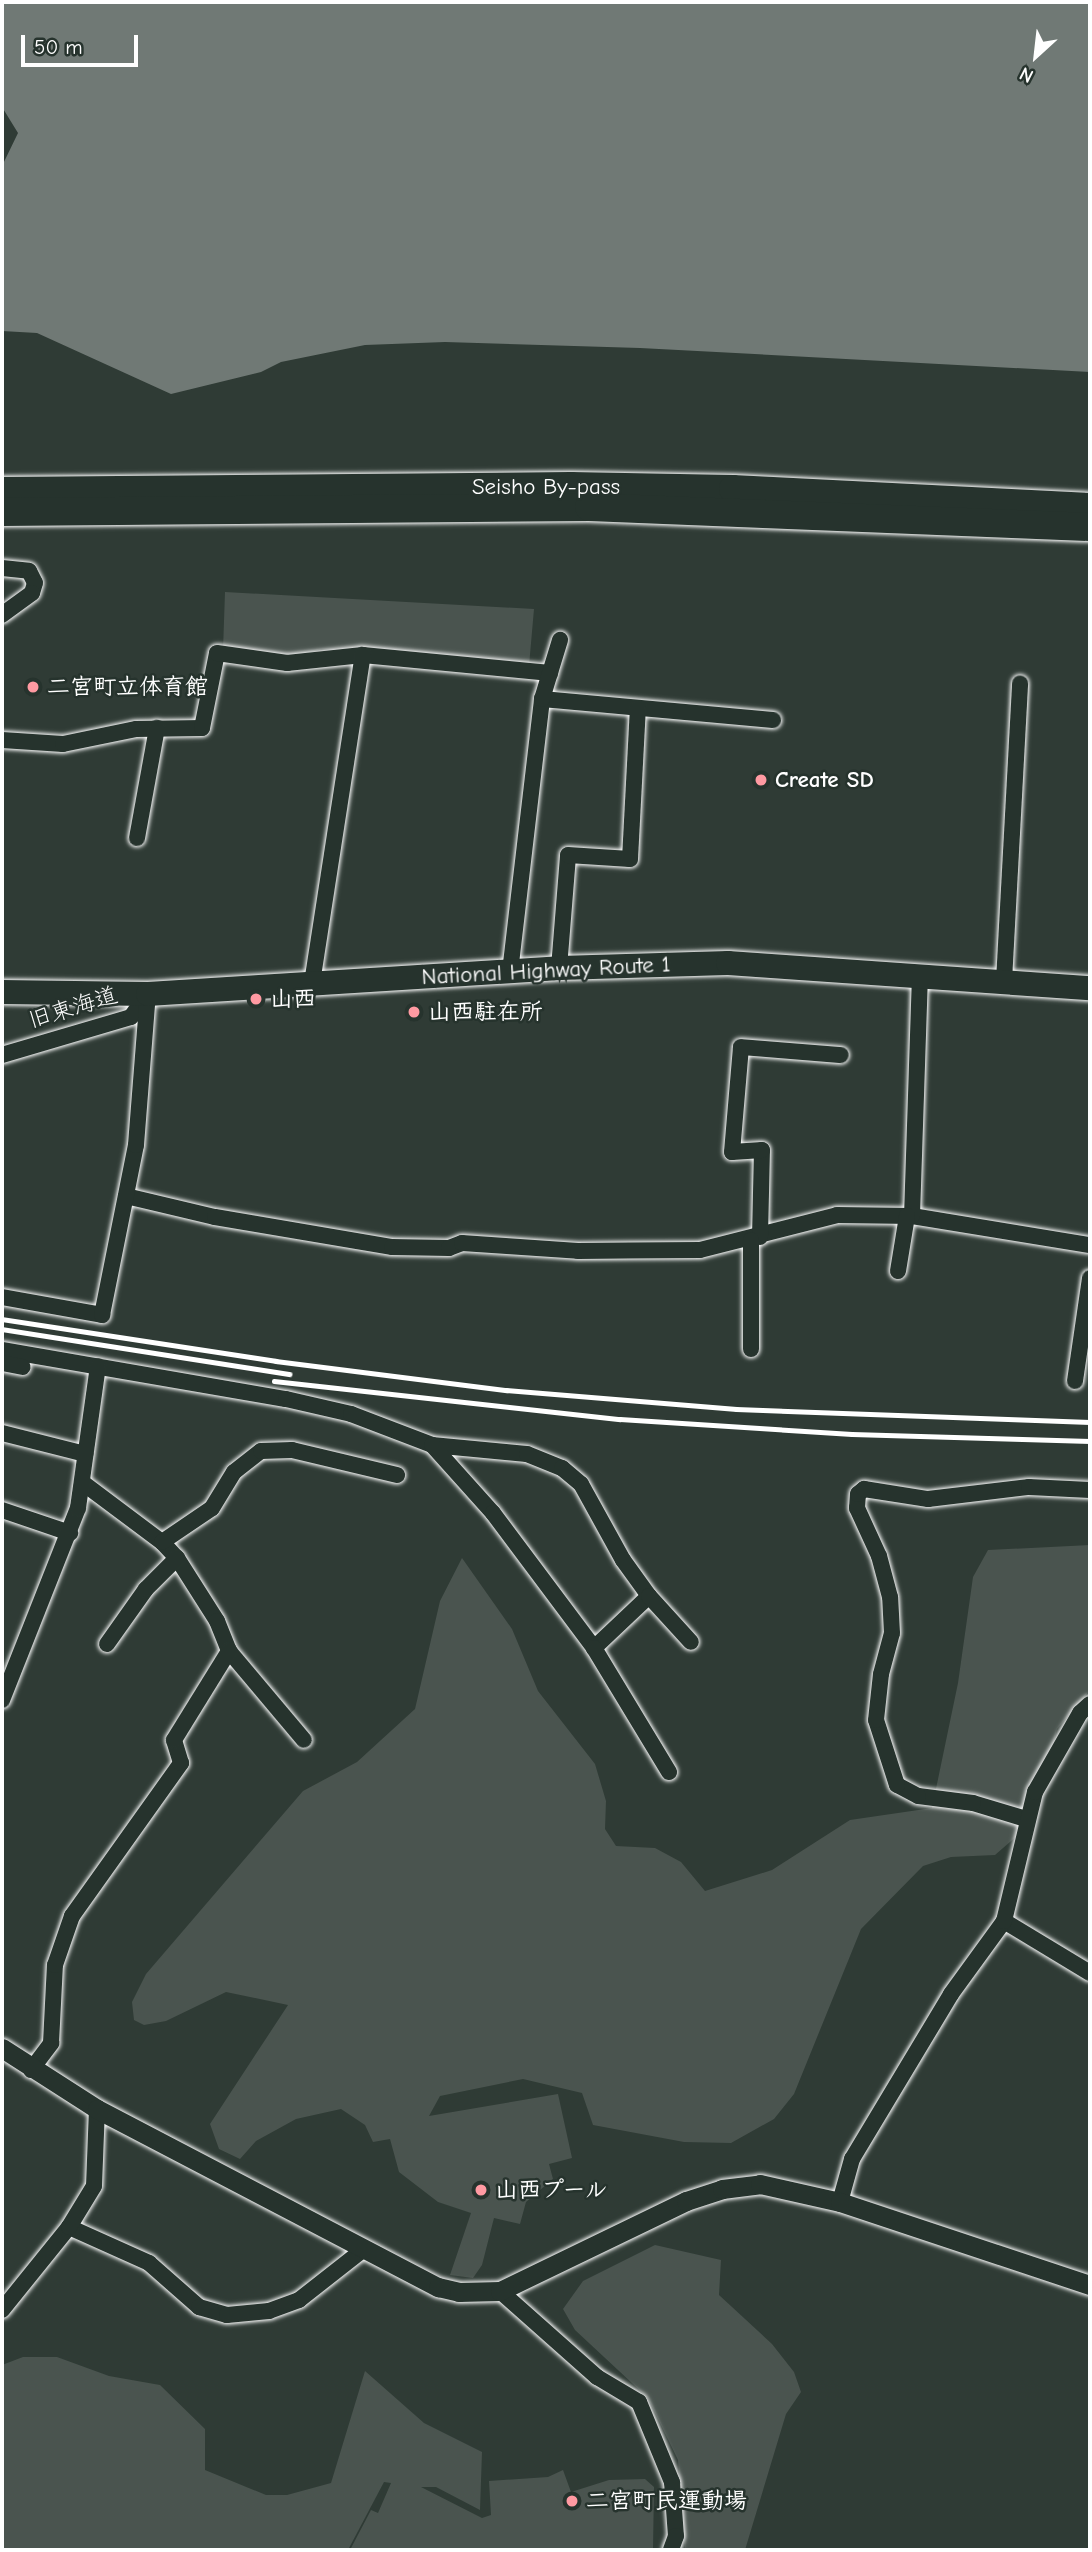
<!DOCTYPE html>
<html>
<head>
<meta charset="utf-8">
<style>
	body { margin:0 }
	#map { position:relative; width:1092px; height:2552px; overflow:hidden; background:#2f3b35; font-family:"Comic Neue","Klee One",sans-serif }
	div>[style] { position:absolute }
	.green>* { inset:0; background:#4a544f }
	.water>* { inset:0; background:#707975 }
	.roads { filter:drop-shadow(0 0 2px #fff) drop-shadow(0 0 2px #fff) }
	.minor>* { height:16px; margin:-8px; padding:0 8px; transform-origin:8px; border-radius:8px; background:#26332d }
	.tertiary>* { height:19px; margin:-9.5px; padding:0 9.5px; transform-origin:9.5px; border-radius:9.5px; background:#26332d }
	.trunk>* { height:24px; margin:-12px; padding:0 12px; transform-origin:12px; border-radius:12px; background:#26332d }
	.motorway>* { height:28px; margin:-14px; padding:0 14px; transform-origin:14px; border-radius:14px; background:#26332d }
	.rail>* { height:4.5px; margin:-2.25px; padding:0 2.25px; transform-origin:2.25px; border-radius:2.25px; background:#fff }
	.dots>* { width:19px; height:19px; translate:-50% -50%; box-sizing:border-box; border:4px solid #26332d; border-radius:50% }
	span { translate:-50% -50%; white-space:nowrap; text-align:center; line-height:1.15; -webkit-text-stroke:5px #26332d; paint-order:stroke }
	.street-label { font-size:23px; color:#fff }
	.poi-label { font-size:23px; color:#fff; font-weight:700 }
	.left { translate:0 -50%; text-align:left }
	.frame { position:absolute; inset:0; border:4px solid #fff; pointer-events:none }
	.north { position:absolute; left:1001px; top:21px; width:70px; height:70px; -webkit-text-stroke:5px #26332d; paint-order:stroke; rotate:207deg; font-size:19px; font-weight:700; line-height:28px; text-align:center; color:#fff }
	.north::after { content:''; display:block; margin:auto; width:24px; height:32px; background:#fff; clip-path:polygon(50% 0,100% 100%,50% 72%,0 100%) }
	.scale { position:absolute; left:21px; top:35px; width:117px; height:32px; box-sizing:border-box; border:4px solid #fff; border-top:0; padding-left:9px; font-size:21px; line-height:24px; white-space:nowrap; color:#fff; -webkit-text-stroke:5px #26332d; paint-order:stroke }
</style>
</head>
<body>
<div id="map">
	<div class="green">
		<div style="clip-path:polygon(225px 592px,534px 609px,529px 666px,322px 649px,296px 655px,223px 650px)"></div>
		<div style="clip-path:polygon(1090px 1545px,1090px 1690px,1057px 1729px,1034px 1821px,995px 1855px,951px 1857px,923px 1866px,861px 1929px,794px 2094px,774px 2119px,731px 2143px,684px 2142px,593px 2125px,582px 2093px,523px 2079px,440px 2096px,429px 2116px,558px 2094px,572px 2158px,549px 2164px,553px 2179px,526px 2202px,520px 2224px,494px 2218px,482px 2265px,473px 2278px,450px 2275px,471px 2213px,438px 2202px,399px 2172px,390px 2139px,373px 2142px,365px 2125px,341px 2109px,296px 2119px,256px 2141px,240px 2159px,219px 2149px,210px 2124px,288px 2005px,226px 1992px,166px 2021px,144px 2025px,134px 2020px,132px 2002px,146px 1974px,303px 1791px,357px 1762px,415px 1709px,440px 1601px,462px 1558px,512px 1629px,538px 1691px,595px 1764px,606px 1801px,605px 1829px,616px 1846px,655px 1848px,681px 1862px,705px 1891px,772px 1870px,850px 1820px,932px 1808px,958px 1683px,973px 1577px,988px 1550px)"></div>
		<div style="clip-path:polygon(655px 2245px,721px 2260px,719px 2295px,772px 2344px,794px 2372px,801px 2392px,786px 2414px,745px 2550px,685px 2550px,678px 2460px,648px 2398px,575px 2330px,563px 2309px,583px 2281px)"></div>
		<div style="clip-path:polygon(23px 2357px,57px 2357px,109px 2376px,160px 2385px,205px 2429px,205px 2470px,266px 2495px,287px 2495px,331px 2483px,365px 2371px,424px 2423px,482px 2452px,480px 2510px,436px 2487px,421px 2487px,482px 2518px,491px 2515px,489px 2481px,548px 2477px,563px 2470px,571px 2492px,609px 2480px,645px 2479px,654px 2487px,653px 2550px,350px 2550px,371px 2510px,378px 2513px,391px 2483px,384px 2482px,348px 2550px,2px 2550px,2px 2365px)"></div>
	</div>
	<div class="water">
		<div style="clip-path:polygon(2px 2px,1090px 2px,1090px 372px,640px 348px,445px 342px,365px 345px,281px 362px,261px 372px,171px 394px,37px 333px,2px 331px,2px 166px,18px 133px,2px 107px)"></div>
	</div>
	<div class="roads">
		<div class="minor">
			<div style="left:2px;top:568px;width:27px;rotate:6deg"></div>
			<div style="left:29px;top:571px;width:13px;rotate:63deg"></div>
			<div style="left:35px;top:583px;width:10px;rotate:107deg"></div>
			<div style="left:32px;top:593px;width:37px;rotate:144deg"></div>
			<div style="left:542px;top:699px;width:232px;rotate:5.2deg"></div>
			<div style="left:2px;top:740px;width:61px;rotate:3.8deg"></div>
			<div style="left:63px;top:744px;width:75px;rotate:-11.6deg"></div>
			<div style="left:136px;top:729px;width:66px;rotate:-0.9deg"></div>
			<div style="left:202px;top:728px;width:76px;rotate:-78.7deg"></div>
			<div style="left:217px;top:653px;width:71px;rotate:8.1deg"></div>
			<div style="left:287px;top:663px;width:76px;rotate:-6deg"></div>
			<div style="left:363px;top:655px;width:188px;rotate:5.5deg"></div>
			<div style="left:137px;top:838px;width:112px;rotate:-79.7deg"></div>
			<div style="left:559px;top:968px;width:113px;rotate:-85.4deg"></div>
			<div style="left:568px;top:855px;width:62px;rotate:3.7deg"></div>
			<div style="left:630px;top:859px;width:151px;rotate:-87deg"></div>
			<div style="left:510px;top:972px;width:275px;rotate:-83.3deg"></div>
			<div style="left:542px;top:699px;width:62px;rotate:-73deg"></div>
			<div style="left:1004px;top:981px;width:298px;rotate:-86.9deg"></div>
			<div style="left:312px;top:983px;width:332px;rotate:-81.2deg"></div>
			<div style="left:2px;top:1055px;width:134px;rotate:-16.4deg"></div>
			<div style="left:131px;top:1017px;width:29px;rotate:-54deg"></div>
			<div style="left:126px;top:1196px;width:91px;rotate:13.3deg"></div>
			<div style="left:215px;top:1217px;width:180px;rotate:9.6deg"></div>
			<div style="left:392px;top:1247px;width:57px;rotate:1deg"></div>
			<div style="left:449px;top:1248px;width:14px;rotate:-21deg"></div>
			<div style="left:462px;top:1243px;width:116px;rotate:3.9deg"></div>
			<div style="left:578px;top:1251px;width:122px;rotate:-0.5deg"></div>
			<div style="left:700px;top:1250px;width:141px;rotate:-14.3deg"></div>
			<div style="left:837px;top:1215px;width:75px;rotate:0.8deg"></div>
			<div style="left:912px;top:1216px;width:180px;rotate:9.3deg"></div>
			<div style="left:912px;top:1216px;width:241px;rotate:-88.1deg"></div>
			<div style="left:760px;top:1237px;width:87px;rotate:-88.7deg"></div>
			<div style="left:762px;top:1150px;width:30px;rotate:176deg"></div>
			<div style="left:732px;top:1152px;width:105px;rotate:-85.1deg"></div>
			<div style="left:741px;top:1047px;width:100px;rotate:4.6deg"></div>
			<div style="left:751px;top:1240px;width:109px;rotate:90deg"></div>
			<div style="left:898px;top:1271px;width:56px;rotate:-80.7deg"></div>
			<div style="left:2px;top:1297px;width:102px;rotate:10.2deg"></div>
			<div style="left:102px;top:1315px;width:173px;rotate:-78.7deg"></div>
			<div style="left:136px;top:1145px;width:151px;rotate:-85.5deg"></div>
			<div style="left:2px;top:1350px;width:288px;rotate:9.8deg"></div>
			<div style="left:286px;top:1399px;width:67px;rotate:13deg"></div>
			<div style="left:351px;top:1414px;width:87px;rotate:20.9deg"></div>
			<div style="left:432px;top:1445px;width:95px;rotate:5.4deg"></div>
			<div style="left:527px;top:1454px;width:38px;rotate:22deg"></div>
			<div style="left:562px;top:1468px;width:25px;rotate:40deg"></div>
			<div style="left:581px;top:1484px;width:87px;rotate:61.1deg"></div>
			<div style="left:623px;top:1560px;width:44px;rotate:54.2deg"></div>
			<div style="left:649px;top:1596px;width:76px;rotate:136.6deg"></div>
			<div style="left:2px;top:1363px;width:21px;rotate:11deg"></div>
			<div style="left:1075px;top:1381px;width:104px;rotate:-81.7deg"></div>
			<div style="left:2px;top:1433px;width:86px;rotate:14.2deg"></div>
			<div style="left:432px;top:1445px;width:91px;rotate:48.1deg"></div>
			<div style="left:493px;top:1513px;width:169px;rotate:53.2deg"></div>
			<div style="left:594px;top:1648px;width:145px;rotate:58.8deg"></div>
			<div style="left:83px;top:1483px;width:99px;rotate:36.8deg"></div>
			<div style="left:162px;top:1542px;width:22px;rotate:47deg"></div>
			<div style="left:177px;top:1558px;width:75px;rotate:57.6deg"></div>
			<div style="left:217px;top:1621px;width:32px;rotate:68deg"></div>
			<div style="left:229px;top:1651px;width:116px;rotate:49.9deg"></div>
			<div style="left:2px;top:1510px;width:72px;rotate:18.7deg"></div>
			<div style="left:162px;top:1542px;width:60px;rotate:-34.2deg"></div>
			<div style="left:212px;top:1508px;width:42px;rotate:-58.6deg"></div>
			<div style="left:234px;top:1472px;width:34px;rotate:-38deg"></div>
			<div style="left:261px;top:1451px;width:31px;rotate:-2deg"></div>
			<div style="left:292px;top:1450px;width:108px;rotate:13.4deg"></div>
			<div style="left:649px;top:1596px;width:62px;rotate:47.6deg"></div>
			<div style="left:107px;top:1644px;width:67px;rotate:-54.7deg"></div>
			<div style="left:146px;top:1589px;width:44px;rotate:-45deg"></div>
			<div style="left:2px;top:1700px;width:206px;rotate:-68.4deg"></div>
			<div style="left:78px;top:1508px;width:143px;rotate:-82deg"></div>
			<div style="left:1026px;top:1819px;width:55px;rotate:-163.2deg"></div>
			<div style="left:973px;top:1803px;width:55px;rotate:-172.7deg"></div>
			<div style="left:918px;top:1796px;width:24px;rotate:-152deg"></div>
			<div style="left:897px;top:1785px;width:68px;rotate:-107.9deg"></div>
			<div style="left:876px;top:1720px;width:46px;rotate:-83.8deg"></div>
			<div style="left:881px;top:1674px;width:42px;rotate:-75deg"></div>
			<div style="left:892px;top:1633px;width:36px;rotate:-93deg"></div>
			<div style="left:890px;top:1597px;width:42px;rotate:-105deg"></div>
			<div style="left:879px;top:1556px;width:53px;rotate:-114.6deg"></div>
			<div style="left:857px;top:1508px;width:14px;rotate:-86deg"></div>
			<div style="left:858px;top:1494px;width:8px;rotate:-40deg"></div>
			<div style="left:864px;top:1489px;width:65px;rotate:8.9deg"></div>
			<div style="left:928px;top:1499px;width:102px;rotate:-6.8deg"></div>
			<div style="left:1029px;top:1487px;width:61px;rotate:2.8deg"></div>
			<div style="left:1004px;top:1921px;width:100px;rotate:31.2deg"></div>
			<div style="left:31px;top:2070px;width:34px;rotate:-53deg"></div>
			<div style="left:51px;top:2043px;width:78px;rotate:-87.1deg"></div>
			<div style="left:55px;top:1965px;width:52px;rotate:-70.9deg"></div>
			<div style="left:72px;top:1916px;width:188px;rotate:-54.5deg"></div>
			<div style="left:181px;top:1763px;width:24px;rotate:-107deg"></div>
			<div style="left:174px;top:1740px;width:105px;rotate:-58.3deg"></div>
			<div style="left:840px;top:2202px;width:45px;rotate:-74.4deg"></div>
			<div style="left:852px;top:2159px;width:192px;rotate:-59deg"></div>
			<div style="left:951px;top:1994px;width:90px;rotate:-54deg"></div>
			<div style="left:1004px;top:1921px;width:133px;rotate:-76.5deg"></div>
			<div style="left:1035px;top:1792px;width:91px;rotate:-60.3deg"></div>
			<div style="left:1080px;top:1713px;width:13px;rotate:-42deg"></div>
			<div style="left:69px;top:2227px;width:88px;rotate:24.2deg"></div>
			<div style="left:149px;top:2263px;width:67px;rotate:41.3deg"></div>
			<div style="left:199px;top:2307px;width:29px;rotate:16deg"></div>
			<div style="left:227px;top:2315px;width:42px;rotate:-5.4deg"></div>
			<div style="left:269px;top:2311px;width:32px;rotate:-20deg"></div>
			<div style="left:299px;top:2300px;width:83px;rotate:-38.1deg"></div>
			<div style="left:500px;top:2291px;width:130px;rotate:41.6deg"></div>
			<div style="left:597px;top:2377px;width:49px;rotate:30.8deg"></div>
			<div style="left:639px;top:2402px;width:87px;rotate:67.6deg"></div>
			<div style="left:672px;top:2482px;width:54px;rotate:85.8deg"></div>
			<div style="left:676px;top:2536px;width:15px;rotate:110deg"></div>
			<div style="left:2px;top:2310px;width:107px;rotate:-51.1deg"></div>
			<div style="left:69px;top:2227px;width:48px;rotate:-58.6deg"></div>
			<div style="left:94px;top:2186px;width:77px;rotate:-87.8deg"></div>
		</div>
		<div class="tertiary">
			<div style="left:2px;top:2048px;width:113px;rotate:32.7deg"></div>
			<div style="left:97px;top:2109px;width:385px;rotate:27.6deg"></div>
			<div style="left:438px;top:2287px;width:22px;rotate:13deg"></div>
			<div style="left:459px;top:2292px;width:41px;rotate:-1.4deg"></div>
			<div style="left:500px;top:2291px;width:207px;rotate:-25.8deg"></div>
			<div style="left:686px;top:2201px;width:38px;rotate:-18deg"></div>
			<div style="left:722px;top:2189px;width:38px;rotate:-7deg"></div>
			<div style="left:760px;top:2184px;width:82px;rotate:12.7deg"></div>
			<div style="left:840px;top:2202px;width:263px;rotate:18.4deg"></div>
		</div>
		<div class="trunk">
			<div style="left:2px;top:992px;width:146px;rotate:0.8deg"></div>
			<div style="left:148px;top:994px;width:412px;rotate:-3.6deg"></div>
			<div style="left:559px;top:968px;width:169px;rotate:-1.7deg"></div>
			<div style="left:728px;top:963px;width:363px;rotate:4deg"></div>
		</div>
		<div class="motorway">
			<div style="left:2px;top:491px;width:569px;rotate:-0.5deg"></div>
			<div style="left:571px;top:486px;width:162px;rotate:1.1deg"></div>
			<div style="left:733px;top:489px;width:357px;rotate:2.9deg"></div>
			<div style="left:2px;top:512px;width:587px;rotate:-0.49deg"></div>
			<div style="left:589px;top:507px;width:501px;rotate:2.29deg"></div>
		</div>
	</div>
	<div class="rail">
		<div style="left:2px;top:1319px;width:277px;rotate:8.7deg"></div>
		<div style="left:276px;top:1361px;width:232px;rotate:7.2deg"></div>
		<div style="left:506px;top:1390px;width:231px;rotate:4.7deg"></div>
		<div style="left:736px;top:1409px;width:354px;rotate:2.1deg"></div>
		<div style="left:2px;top:1329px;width:291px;rotate:8.9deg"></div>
		<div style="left:274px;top:1381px;width:348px;rotate:6.3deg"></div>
		<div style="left:620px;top:1419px;width:232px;rotate:3.7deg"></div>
		<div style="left:852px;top:1434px;width:238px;rotate:1.7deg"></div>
	</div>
	<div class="dots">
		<div style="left:33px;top:687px;background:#ff9aa2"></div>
		<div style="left:761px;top:780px;background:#ff9aa2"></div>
		<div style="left:256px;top:999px;background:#ff9aa2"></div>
		<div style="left:414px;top:1012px;background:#ff9aa2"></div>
		<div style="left:481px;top:2190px;background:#ff9aa2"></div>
		<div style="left:572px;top:2501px;background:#ff9aa2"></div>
	</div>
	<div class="street-label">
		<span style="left:546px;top:487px">Seisho By-pass</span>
		<span style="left:546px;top:971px;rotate:-3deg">National Highway Route 1</span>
		<span style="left:73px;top:1008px;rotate:-17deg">旧東海道</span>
	</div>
	<div class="poi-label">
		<span class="left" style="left:47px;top:687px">二宮町立体育館</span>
		<span class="left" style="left:775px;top:780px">Create SD</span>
		<span class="left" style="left:270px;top:999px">山西</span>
		<span class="left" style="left:428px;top:1012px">山西駐在所</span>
		<span class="left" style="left:495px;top:2190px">山西プール</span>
		<span class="left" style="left:586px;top:2501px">二宮町民運動場</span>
	</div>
	<div class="frame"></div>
	<div class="north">N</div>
	<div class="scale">50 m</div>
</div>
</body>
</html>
